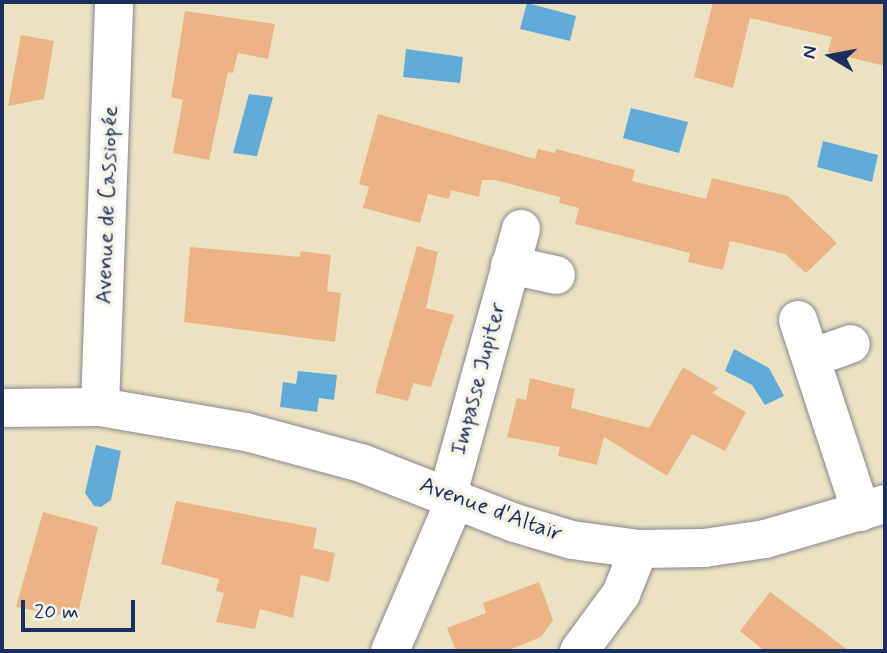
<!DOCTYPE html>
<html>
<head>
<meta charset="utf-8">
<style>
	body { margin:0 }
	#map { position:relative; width:887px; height:653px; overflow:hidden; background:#ebe2c2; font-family:Mynerve,sans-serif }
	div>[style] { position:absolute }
	.water>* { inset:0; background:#61abd9 }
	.building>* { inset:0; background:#ecb485 }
	.roads { filter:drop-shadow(0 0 2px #838890) drop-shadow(0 0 2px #838890) }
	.minor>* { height:38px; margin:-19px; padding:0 19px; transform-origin:19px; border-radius:19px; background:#fff }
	span { translate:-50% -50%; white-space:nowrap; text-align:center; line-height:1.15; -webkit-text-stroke:7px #f7f3e8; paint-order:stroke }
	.street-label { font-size:23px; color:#1b2f5e }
	.frame { position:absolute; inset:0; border:4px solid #1b2f5e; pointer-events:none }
	.north { position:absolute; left:796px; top:21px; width:70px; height:70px; -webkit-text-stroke:5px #f7f3e8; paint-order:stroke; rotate:280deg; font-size:19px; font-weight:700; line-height:28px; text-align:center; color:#1b2f5e }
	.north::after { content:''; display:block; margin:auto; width:24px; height:32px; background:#1b2f5e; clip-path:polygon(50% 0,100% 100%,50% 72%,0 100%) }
	.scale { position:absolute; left:21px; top:600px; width:114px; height:32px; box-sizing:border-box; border:4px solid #1b2f5e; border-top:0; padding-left:9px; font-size:21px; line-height:24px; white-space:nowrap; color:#1b2f5e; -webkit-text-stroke:5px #f7f3e8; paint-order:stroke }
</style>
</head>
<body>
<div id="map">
	<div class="water">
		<div style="clip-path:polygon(527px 3px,576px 16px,570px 41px,520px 29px)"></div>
		<div style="clip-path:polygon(406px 49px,463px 57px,460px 83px,403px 77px)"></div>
		<div style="clip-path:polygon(249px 94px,273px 97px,257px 156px,233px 153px)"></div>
		<div style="clip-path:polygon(631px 108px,688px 122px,679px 153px,623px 138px)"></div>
		<div style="clip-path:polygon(823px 141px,878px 155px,872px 182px,817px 167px)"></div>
		<div style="clip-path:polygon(734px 349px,769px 368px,784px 396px,765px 405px,752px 385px,725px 371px)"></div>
		<div style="clip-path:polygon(298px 371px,337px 375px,334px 400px,319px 398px,317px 412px,280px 407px,283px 382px,296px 384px)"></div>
		<div style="clip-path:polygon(96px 445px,121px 451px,111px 500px,101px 507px,94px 506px,85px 493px)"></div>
	</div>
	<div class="building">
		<div style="clip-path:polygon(713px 2px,885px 2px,885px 66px,828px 52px,832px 37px,750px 18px,733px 88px,694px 77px)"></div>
		<div style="clip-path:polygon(185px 11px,275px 24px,268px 59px,238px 53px,233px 73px,228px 72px,209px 160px,173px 153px,183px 100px,171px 97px)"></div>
		<div style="clip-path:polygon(21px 35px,54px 41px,44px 99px,8px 106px)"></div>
		<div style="clip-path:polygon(378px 114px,535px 159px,538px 149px,555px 153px,556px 149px,635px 170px,632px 181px,706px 199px,712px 178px,788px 196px,837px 243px,806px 273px,785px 254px,730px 241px,723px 270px,688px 262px,690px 253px,575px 224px,579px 208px,559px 203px,560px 197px,495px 180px,482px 180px,479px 197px,451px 190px,449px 199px,428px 194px,420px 223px,363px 208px,369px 187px,359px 184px)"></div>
		<div style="clip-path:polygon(417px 246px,438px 252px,426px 308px,454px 315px,431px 387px,413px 383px,408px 401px,375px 393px)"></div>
		<div style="clip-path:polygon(190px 247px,300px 257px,301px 251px,331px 255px,327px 291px,341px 293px,335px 342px,184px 322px)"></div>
		<div style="clip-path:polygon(683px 367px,718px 388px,712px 393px,746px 412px,725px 451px,692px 434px,667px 476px,604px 437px,597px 465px,558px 456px,560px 447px,507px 437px,517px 398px,526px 400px,530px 378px,575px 389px,571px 408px,649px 428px)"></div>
		<div style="clip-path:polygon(176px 501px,317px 528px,313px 548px,335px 553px,329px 582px,301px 575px,293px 618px,260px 609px,255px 629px,216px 622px,224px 593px,216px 591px,219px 579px,161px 564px)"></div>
		<div style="clip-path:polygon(43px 512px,98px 527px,77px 618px,16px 607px)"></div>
		<div style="clip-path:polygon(539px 582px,553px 620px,541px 637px,506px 651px,456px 651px,447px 628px,486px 613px,483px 603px)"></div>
		<div style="clip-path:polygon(770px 592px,819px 628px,849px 651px,765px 651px,740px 631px)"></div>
	</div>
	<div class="roads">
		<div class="minor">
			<div style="left:510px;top:265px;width:47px;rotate:12.3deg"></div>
			<div style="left:798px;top:320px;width:202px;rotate:71.8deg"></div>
			<div style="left:811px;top:358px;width:42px;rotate:-19.3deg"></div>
			<div style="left:100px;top:407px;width:405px;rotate:-88deg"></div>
			<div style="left:2px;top:408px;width:98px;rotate:-0.6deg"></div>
			<div style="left:100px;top:407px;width:148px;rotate:9.7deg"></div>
			<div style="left:246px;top:432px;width:119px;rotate:15.1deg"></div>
			<div style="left:361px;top:463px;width:165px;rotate:21.3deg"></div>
			<div style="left:515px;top:523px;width:59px;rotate:16.6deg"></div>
			<div style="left:572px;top:540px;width:68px;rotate:7.7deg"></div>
			<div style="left:639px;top:549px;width:65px;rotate:-0.9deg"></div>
			<div style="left:704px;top:548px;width:62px;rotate:-8.4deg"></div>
			<div style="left:765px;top:539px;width:125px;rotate:-16.3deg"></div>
			<div style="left:448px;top:494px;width:275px;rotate:-74.6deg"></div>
			<div style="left:390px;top:651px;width:167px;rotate:-66.7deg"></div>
			<div style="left:579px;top:651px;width:71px;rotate:-53.6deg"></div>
			<div style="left:621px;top:594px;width:48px;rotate:-68.2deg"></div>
		</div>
	</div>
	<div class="street-label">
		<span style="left:108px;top:205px;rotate:-88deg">Avenue de Cassiopée</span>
		<span style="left:479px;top:379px;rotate:-75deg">Impasse Jupiter</span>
		<span style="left:491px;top:510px;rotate:20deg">Avenue d'Altaïr</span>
	</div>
	<div class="frame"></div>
	<div class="north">N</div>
	<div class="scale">20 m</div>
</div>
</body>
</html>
